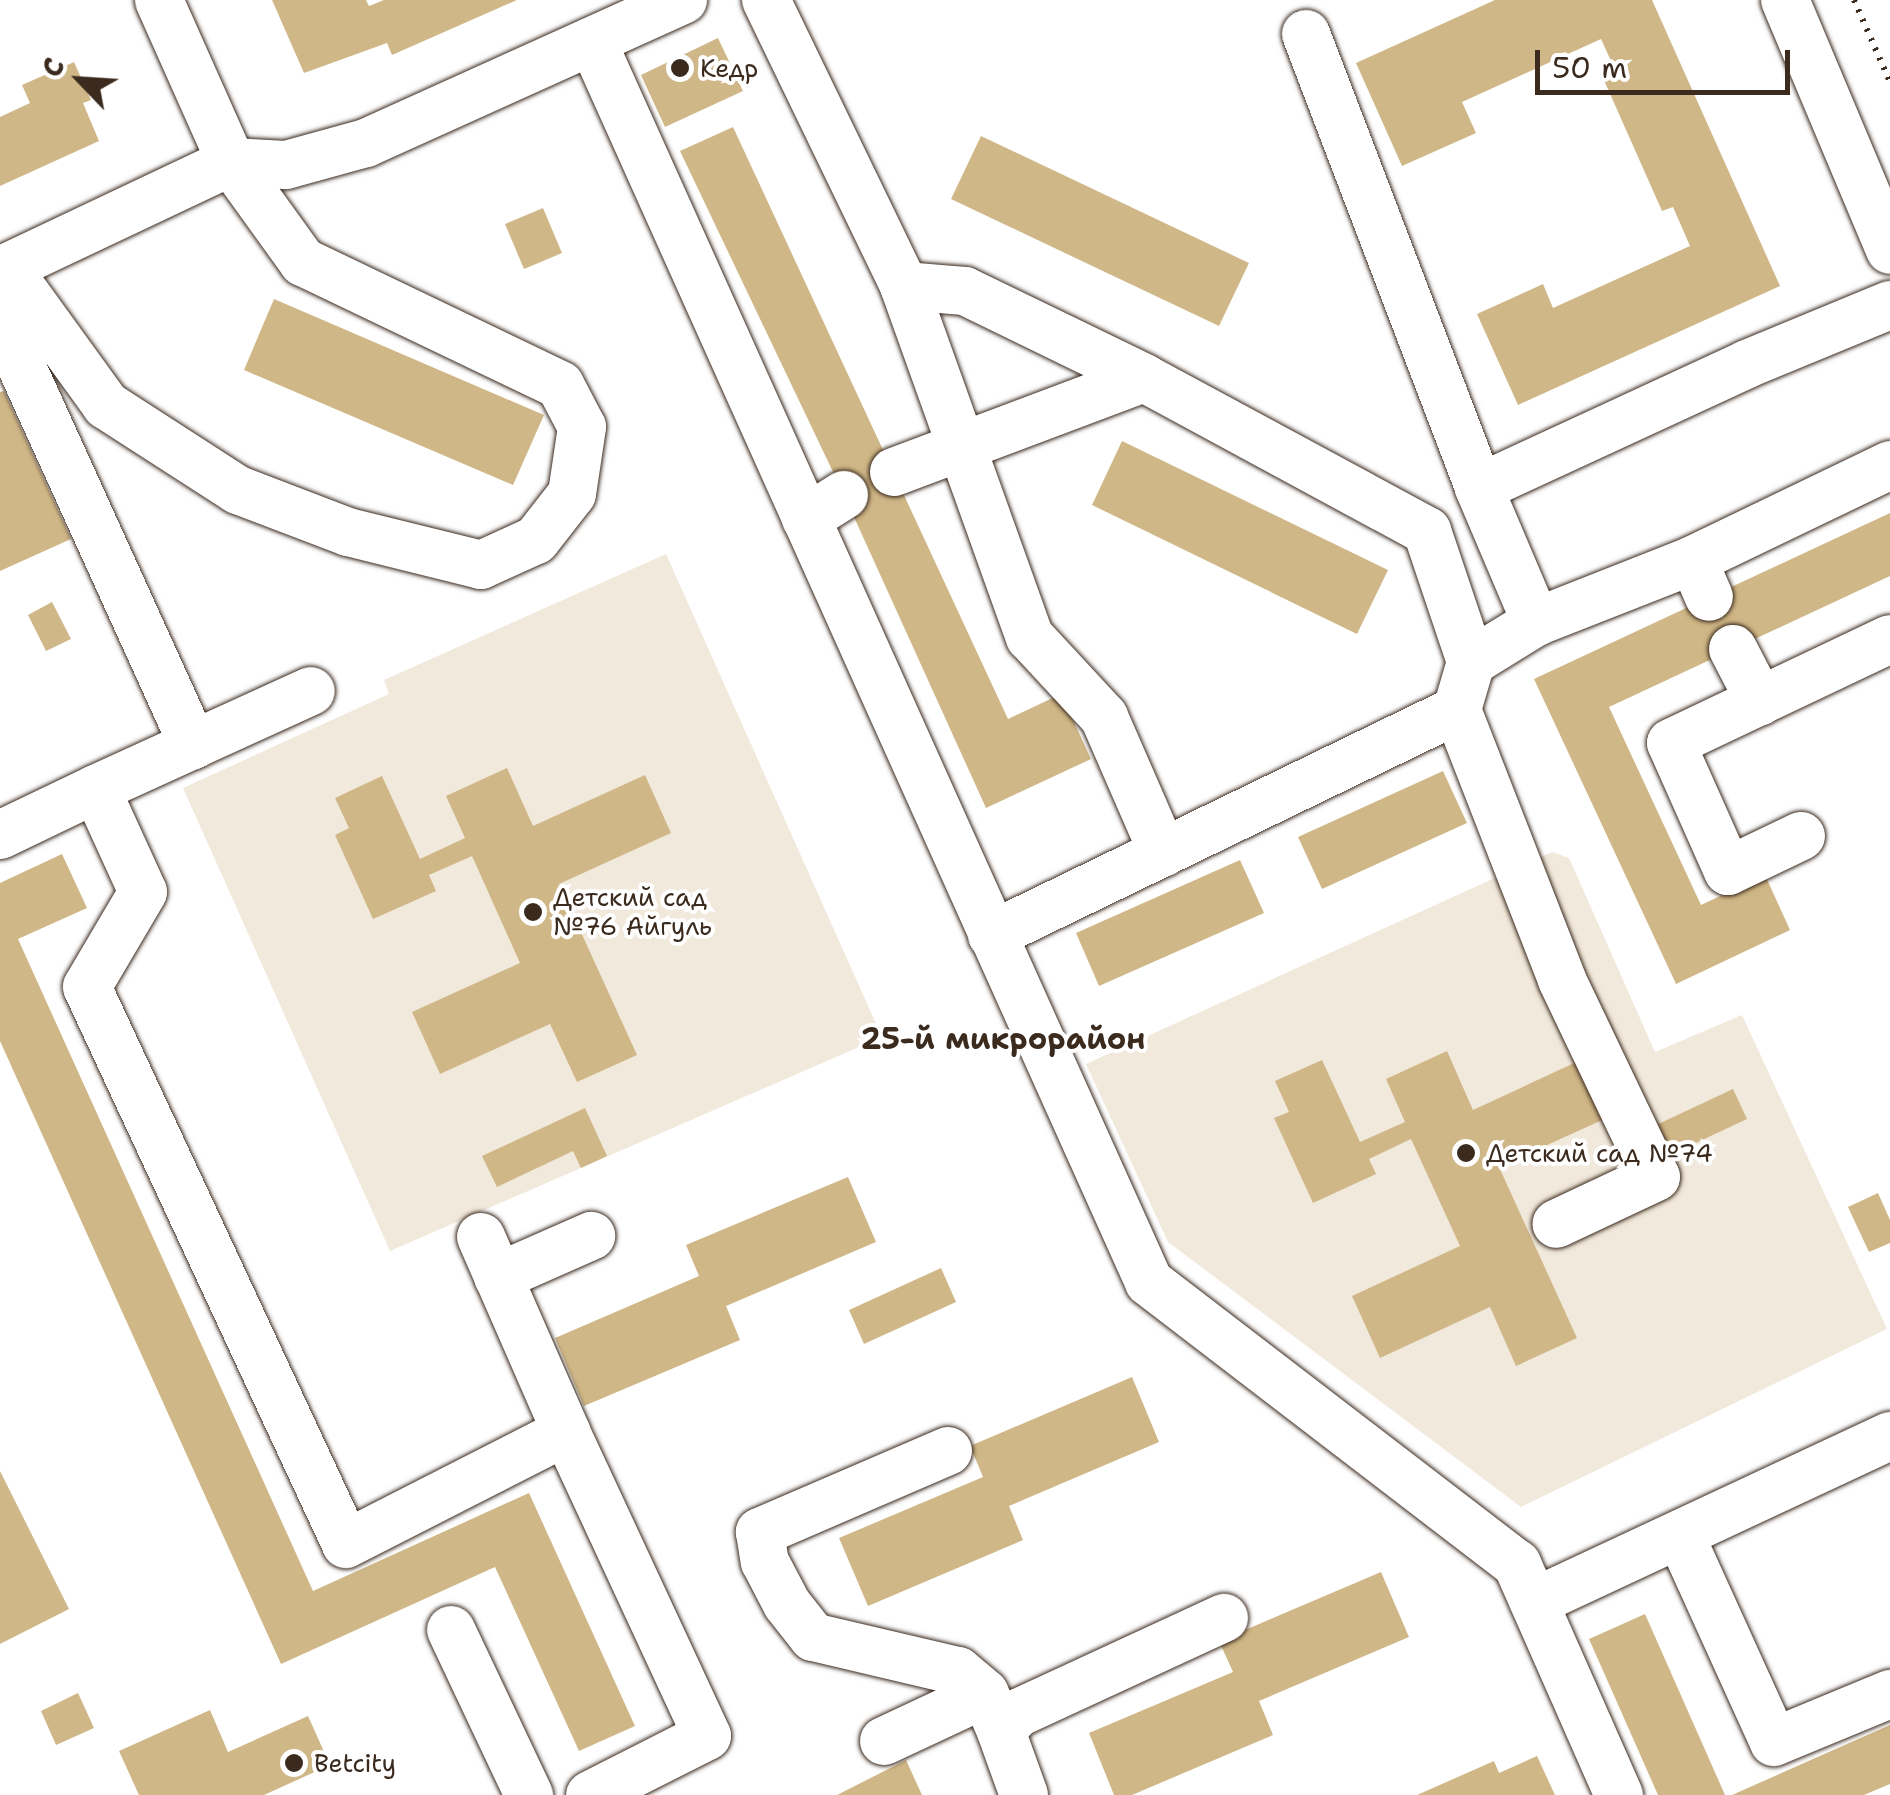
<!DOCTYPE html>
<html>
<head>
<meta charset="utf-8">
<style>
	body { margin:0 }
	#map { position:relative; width:1890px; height:1795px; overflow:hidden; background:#fff; font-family:"Shantell Sans",sans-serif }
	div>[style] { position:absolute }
	.built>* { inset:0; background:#f1e9db }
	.building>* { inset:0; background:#d0b787 }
	.path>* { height:6px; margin-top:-3px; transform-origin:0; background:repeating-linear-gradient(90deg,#3b2a1e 0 2.5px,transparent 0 10.5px) }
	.roads { filter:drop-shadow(0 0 2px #3b2a1e) drop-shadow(0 0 2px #3b2a1e) }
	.minor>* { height:48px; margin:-24px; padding:0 24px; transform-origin:24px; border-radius:24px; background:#fff }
	.dots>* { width:28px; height:28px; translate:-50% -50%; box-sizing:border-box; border:5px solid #fff; border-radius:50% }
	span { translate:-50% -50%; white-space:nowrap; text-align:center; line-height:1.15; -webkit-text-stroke:8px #fff; paint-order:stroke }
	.poi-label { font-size:25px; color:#3b2a1e }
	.left { translate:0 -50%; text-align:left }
	.quarter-label { font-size:30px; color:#3b2a1e; font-weight:700 }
	.north { position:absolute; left:30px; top:30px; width:100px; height:100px; -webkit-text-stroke:8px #fff; paint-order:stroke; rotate:295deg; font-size:28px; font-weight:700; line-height:40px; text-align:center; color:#3b2a1e }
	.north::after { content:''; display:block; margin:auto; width:35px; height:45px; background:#3b2a1e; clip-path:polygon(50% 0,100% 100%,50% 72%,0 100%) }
	.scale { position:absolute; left:1535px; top:50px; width:255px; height:45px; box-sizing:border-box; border:5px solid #3b2a1e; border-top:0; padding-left:12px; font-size:30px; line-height:35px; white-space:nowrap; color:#3b2a1e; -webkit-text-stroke:8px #fff; paint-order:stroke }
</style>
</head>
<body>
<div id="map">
	<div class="built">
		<div style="clip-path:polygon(666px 554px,882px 1037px,390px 1251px,183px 788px,389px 694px,384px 680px)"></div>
		<div style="clip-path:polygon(1552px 852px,1569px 858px,1655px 1052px,1742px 1015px,1887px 1329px,1521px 1507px,1168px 1242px,1086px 1064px)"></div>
	</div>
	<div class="building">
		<div style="clip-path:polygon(272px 0,366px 0,369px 6px,384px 0,517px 0,392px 55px,387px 43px,304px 73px)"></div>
		<div style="clip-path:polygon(1495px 0,1652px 0,1780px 286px,1518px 405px,1477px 314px,1543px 284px,1553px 308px,1690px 246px,1673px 207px,1662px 211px,1603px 78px,1616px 72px,1601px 39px,1462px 102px,1476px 133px,1402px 166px,1356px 63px)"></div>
		<div style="clip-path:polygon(718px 38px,743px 91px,665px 127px,641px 75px)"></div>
		<div style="clip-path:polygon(74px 62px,91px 100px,83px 103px,99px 141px,0 186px,0 117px,30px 103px,22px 85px)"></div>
		<div style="clip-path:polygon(733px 127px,1008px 719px,1061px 694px,1091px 759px,986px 808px,844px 495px,680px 151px)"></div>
		<div style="clip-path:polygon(981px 136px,1249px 263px,1219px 326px,951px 199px)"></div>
		<div style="clip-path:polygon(543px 208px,562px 253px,524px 269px,505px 224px)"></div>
		<div style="clip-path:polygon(274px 299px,544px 415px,513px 485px,244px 370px)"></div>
		<div style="clip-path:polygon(4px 391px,71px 539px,0 571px,0 392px)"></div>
		<div style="clip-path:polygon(1122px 441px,1388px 570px,1357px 634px,1092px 505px)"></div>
		<div style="clip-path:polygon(1890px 513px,1890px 576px,1609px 707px,1701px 905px,1765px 875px,1790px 930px,1676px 984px,1534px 679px)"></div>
		<div style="clip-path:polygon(52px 602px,71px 639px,46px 651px,28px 615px)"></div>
		<div style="clip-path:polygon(507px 768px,533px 826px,645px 775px,671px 833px,559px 884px,637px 1055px,577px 1082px,550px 1024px,440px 1074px,412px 1012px,520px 963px,472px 856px,429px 875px,436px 891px,373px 919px,335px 835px,349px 828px,335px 798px,382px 776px,420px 859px,465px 838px,446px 796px)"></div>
		<div style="clip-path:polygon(1443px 771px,1467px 823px,1322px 889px,1298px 837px)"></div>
		<div style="clip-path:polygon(62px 854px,87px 908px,18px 939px,313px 1591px,529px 1493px,635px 1726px,579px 1751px,495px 1567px,281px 1664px,0 1041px,0 883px)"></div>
		<div style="clip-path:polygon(1240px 860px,1264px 913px,1099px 986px,1076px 933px)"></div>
		<div style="clip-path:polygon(1447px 1051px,1473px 1110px,1585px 1058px,1611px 1116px,1499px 1167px,1577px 1338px,1516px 1366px,1490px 1307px,1380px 1358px,1352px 1296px,1460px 1246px,1411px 1139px,1369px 1159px,1376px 1174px,1313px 1203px,1274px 1118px,1289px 1112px,1275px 1081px,1322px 1060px,1360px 1142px,1405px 1122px,1386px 1079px)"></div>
		<div style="clip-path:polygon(1733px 1089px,1747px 1119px,1668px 1156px,1654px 1126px)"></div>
		<div style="clip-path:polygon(585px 1108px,607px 1156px,581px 1168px,573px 1151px,497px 1187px,482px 1156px)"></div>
		<div style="clip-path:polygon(848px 1177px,876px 1242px,726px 1306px,740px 1340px,584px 1406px,555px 1338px,699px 1276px,686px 1245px)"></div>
		<div style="clip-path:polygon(1878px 1193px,1890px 1220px,1890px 1243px,1869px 1252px,1848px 1207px)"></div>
		<div style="clip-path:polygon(941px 1268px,956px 1302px,864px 1344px,849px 1310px)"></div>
		<div style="clip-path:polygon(1132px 1377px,1159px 1442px,1009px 1506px,1023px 1540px,868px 1606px,839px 1538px,983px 1477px,970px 1446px)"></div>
		<div style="clip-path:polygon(0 1471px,69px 1609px,0 1644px)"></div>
		<div style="clip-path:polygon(1381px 1572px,1409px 1637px,1259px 1701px,1273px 1735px,1132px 1795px,1114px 1795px,1089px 1733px,1233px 1672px,1219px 1641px)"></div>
		<div style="clip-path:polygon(1645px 1614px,1725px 1795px,1658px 1795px,1589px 1639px)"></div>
		<div style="clip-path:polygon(78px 1693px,94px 1728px,56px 1745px,41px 1711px)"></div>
		<div style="clip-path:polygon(210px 1710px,228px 1752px,308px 1716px,330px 1765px,264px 1795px,139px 1795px,119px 1751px)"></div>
		<div style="clip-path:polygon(1890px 1725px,1890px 1784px,1864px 1795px,1732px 1795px)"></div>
		<div style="clip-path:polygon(1537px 1756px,1555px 1795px,1417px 1795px,1494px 1761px,1499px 1773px)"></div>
		<div style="clip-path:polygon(906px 1760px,922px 1795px,837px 1795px)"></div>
	</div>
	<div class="path">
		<div style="left:1854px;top:0;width:90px;rotate:66.3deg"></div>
	</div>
	<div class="roads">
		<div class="minor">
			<div style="left:766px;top:0;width:318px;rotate:64.2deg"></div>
			<div style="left:904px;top:286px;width:373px;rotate:70.3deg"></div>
			<div style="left:1030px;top:637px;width:109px;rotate:47.2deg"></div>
			<div style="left:1104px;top:717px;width:148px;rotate:66.5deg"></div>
			<div style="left:1785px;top:0;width:271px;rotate:67.2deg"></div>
			<div style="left:1306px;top:34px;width:486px;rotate:69.1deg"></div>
			<div style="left:1479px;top:488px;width:146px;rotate:67deg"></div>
			<div style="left:593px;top:43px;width:1358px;rotate:65.83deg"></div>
			<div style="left:1149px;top:1282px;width:464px;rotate:37.5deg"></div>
			<div style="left:1517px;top:1564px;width:253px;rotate:66.2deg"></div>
			<div style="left:7px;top:268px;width:169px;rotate:54.1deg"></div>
			<div style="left:106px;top:405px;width:157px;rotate:32.8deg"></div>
			<div style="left:238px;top:490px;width:118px;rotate:20.9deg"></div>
			<div style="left:348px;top:532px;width:137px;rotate:13.9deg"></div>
			<div style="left:481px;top:565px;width:60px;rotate:-24.4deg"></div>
			<div style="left:536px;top:540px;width:58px;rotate:-52deg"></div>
			<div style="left:572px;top:494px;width:68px;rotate:-81.5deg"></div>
			<div style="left:582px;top:427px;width:47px;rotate:-117.6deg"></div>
			<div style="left:560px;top:385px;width:285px;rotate:-154.4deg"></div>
			<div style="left:303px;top:262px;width:123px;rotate:-125.8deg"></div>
			<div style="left:231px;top:162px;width:177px;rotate:-114deg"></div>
			<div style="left:0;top:271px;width:255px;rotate:-25.3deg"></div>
			<div style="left:231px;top:162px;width:55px;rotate:3.1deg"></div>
			<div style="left:286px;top:165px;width:83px;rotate:-15.4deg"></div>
			<div style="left:366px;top:143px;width:348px;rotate:-24.3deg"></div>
			<div style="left:904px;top:286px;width:61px;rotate:4.7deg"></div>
			<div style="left:965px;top:291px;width:199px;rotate:25.9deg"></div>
			<div style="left:1144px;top:378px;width:322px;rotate:28.4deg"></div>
			<div style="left:1427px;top:531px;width:138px;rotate:71.4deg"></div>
			<div style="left:1471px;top:662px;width:50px;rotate:106.3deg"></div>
			<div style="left:1457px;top:710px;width:290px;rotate:68.7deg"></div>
			<div style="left:1562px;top:980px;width:218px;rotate:64.5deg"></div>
			<div style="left:1656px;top:1177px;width:110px;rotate:154.8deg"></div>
			<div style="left:0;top:319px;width:468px;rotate:65.6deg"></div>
			<div style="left:894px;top:472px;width:267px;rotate:-20.6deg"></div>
			<div style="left:1479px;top:488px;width:295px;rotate:-24.8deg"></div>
			<div style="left:1747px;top:364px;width:155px;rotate:-22.4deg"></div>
			<div style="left:806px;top:519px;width:45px;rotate:-32.3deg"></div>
			<div style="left:1693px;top:560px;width:40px;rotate:66.6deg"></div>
			<div style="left:1733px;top:649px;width:59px;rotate:62.6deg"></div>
			<div style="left:1471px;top:662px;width:76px;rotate:-31.6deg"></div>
			<div style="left:1536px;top:622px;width:169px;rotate:-21.5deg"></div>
			<div style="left:1693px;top:560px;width:219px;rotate:-25.7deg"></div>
			<div style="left:96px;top:789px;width:236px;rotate:-24.5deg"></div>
			<div style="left:0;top:835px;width:106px;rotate:-25.6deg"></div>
			<div style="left:96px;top:789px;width:113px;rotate:65.5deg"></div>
			<div style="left:143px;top:892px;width:110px;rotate:120.5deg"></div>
			<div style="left:87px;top:987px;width:614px;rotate:65.06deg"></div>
			<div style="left:346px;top:1544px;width:247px;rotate:-27deg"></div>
			<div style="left:566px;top:1432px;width:335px;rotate:65.1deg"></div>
			<div style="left:707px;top:1736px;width:131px;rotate:153.2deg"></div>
			<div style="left:1801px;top:836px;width:81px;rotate:154.4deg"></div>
			<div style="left:1728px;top:871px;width:140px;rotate:-114deg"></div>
			<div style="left:1671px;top:743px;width:242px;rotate:-25.4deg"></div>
			<div style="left:992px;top:935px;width:517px;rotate:-25.82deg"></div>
			<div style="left:481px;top:1237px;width:213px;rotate:66.4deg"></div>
			<div style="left:498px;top:1277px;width:102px;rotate:-23.8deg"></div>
			<div style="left:948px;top:1451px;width:205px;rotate:156.7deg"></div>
			<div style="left:760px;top:1532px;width:30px;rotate:81deg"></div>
			<div style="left:765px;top:1562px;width:47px;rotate:62.4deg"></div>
			<div style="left:787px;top:1604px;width:42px;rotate:51.8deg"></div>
			<div style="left:813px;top:1637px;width:149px;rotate:13.2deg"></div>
			<div style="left:958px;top:1671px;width:35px;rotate:40deg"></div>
			<div style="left:985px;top:1694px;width:40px;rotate:66.6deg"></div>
			<div style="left:1680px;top:1535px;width:227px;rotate:65.6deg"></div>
			<div style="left:1774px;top:1742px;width:126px;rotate:-22.5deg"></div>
			<div style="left:1534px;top:1602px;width:393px;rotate:-25deg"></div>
			<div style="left:451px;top:1630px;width:183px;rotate:64.7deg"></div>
			<div style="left:884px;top:1741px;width:111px;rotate:-25deg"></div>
			<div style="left:1024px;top:1795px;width:68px;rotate:-109.8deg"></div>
			<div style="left:1001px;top:1731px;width:25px;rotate:-47deg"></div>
			<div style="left:1018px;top:1713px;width:227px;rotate:-24.8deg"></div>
		</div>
	</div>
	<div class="dots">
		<div style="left:680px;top:68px;background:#3b2a1e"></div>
		<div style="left:533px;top:912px;background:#3b2a1e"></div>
		<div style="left:1466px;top:1153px;background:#3b2a1e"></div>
		<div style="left:294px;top:1763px;background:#3b2a1e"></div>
	</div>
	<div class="poi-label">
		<span class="left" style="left:700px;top:68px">Кедр</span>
		<span class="left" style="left:553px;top:912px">Детский сад<br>№76 Айгуль</span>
		<span class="left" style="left:1486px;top:1153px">Детский сад №74</span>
		<span class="left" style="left:314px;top:1763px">Betcity</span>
	</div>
	<div class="quarter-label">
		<span style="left:1003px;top:1039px">25-й микрорайон</span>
	</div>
	<div class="north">С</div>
	<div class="scale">50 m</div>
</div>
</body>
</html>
